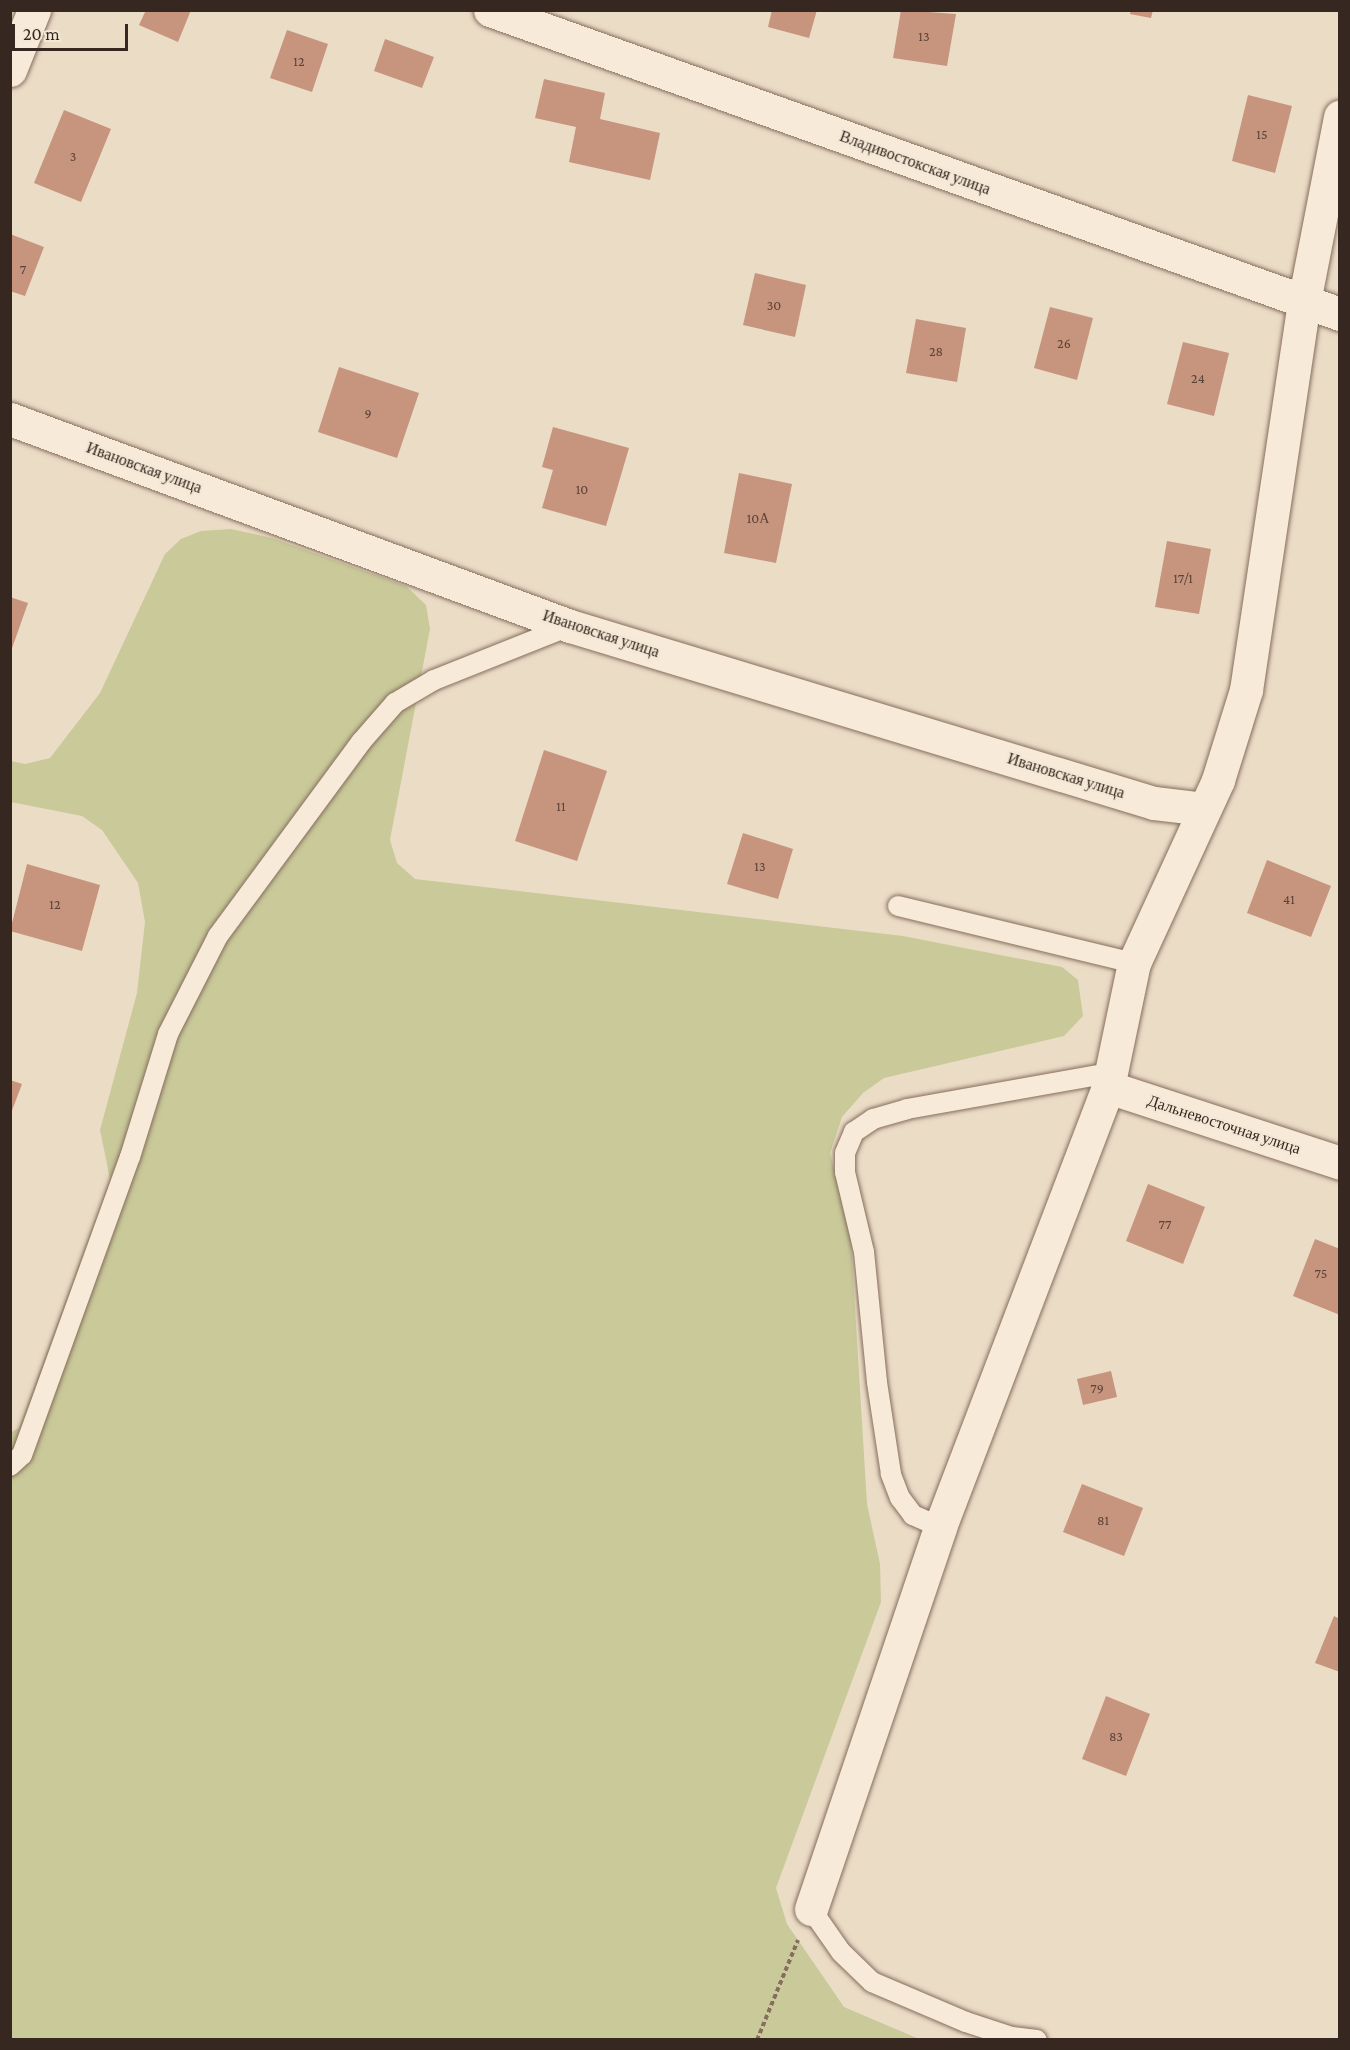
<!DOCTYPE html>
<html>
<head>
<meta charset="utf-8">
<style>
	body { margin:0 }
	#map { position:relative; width:1350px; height:2050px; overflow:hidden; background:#ebdcc6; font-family:"Crimson Pro",serif }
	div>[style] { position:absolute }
	.green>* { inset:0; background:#c9c99a }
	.building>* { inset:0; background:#c7947e }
	.path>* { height:4px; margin-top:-2px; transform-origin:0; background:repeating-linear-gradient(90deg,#856e5d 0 4.5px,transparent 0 7.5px) }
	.roads { filter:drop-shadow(0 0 2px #856e5d) drop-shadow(0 0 2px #856e5d) }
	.lane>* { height:20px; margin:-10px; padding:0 10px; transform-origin:10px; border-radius:10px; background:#f7ead8 }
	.street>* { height:33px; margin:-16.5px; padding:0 16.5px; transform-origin:16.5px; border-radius:16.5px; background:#f7ead8 }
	span { translate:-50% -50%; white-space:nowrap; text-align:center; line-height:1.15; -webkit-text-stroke:4.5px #f3e7d5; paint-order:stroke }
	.number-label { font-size:14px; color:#5a4338 }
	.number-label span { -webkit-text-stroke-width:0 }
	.street-label { font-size:16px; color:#362820 }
	.frame { position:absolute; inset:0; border:12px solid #362820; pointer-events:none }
	.scale { position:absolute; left:12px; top:24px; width:116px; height:27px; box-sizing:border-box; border:3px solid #362820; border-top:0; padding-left:8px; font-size:18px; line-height:21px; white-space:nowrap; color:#362820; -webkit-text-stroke:4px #f3e7d5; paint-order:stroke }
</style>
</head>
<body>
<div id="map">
	<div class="green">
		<div style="clip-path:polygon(231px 529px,272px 538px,406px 586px,426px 605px,430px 629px,390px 840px,397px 863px,415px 879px,903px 936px,1062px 967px,1078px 980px,1083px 1016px,1064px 1036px,884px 1078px,863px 1093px,842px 1117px,830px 1153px,850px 1226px,867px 1504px,880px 1564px,881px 1602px,776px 1888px,787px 1924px,844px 2007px,919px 2039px,11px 2040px,11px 1432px,19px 1428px,110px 1179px,100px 1130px,137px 993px,145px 922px,138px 883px,102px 830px,82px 816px,11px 802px,11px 761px,25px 764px,50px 758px,100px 693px,165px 554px,181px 539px,201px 531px)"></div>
	</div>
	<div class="building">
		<div style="clip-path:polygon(146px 10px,191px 10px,178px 42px,139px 25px)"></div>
		<div style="clip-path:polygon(772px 10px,817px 10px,809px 38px,768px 27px)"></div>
		<div style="clip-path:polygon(901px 10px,956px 14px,947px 66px,893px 58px)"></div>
		<div style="clip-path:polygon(1131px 10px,1153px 10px,1151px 18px,1130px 14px)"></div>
		<div style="clip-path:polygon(287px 30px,328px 44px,312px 92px,270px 78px)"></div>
		<div style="clip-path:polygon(385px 39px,434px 57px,422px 88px,374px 71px)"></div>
		<div style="clip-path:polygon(544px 79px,605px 93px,600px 119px,660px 133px,650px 180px,569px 162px,576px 127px,535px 118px)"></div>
		<div style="clip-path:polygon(1248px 95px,1292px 106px,1275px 173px,1232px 161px)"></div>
		<div style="clip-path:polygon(64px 110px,111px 129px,81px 202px,34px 183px)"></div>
		<div style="clip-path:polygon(10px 234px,44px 247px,25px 296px,10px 291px)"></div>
		<div style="clip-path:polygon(755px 273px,806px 285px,795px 337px,743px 325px)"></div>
		<div style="clip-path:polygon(1050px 307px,1093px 318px,1077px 380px,1034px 368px)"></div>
		<div style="clip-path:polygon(916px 319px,966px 328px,957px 382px,906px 373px)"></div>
		<div style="clip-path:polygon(1183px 342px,1229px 353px,1214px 416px,1167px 404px)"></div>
		<div style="clip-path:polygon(339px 367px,419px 393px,397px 458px,318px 432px)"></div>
		<div style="clip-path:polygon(553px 427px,629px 448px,606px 526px,542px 508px,553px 470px,542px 467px)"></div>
		<div style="clip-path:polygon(739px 473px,792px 484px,776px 563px,724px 553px)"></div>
		<div style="clip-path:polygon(1167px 541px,1211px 549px,1199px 614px,1155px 607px)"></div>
		<div style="clip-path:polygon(10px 597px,28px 603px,11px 651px,10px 651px)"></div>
		<div style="clip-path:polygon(544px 750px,607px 771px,577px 861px,515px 841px)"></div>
		<div style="clip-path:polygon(743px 833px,793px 849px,778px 899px,727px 884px)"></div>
		<div style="clip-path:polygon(1267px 860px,1331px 886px,1311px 937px,1247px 913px)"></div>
		<div style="clip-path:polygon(27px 864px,100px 885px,82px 951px,10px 931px)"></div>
		<div style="clip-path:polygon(10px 1080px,22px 1084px,11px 1113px,10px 1113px)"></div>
		<div style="clip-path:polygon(1148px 1184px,1205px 1207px,1183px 1264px,1126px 1241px)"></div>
		<div style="clip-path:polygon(1315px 1239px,1340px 1249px,1340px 1315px,1293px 1296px)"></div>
		<div style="clip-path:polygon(1111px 1371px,1117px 1397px,1083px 1405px,1077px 1379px)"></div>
		<div style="clip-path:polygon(1082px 1484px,1143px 1508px,1124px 1556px,1063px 1532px)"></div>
		<div style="clip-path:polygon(1334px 1616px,1340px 1619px,1340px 1672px,1315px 1663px)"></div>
		<div style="clip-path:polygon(1106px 1696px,1150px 1714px,1126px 1776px,1082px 1759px)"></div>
	</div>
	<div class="path">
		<div style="left:757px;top:2040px;width:108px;rotate:-67.7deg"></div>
	</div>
	<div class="roads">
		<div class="lane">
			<div style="left:898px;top:906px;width:243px;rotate:13.6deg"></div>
			<div style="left:10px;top:1466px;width:16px;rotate:-43deg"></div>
			<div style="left:22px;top:1455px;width:317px;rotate:-70.1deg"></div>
			<div style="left:130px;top:1157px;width:129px;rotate:-72.8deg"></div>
			<div style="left:168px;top:1034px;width:110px;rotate:-63deg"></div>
			<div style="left:218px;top:936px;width:241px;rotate:-53.6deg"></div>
			<div style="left:361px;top:742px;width:52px;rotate:-48.9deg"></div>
			<div style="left:395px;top:703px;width:45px;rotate:-30.5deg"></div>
			<div style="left:434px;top:680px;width:146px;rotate:-21.7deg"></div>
			<div style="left:940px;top:1527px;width:30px;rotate:-156deg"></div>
			<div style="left:913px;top:1515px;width:21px;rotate:-127deg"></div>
			<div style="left:900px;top:1498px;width:26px;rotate:-111deg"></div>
			<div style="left:891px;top:1474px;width:93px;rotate:-98.7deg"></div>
			<div style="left:877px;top:1382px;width:131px;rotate:-95.7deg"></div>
			<div style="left:864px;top:1252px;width:82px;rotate:-103.4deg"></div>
			<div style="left:845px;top:1172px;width:19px;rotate:-90deg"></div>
			<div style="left:845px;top:1153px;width:23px;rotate:-67deg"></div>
			<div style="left:854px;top:1132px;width:23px;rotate:-34deg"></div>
			<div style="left:873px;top:1119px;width:35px;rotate:-16deg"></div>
			<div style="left:907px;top:1109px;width:205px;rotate:-10.1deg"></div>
			<div style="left:811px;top:1909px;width:52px;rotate:55.1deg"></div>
			<div style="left:841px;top:1952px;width:43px;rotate:44.1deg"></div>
			<div style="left:872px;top:1982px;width:102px;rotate:23.1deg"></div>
			<div style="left:966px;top:2022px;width:48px;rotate:18.1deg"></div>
			<div style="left:1012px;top:2037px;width:25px;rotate:7deg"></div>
		</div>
		<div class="street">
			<div style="left:490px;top:10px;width:903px;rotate:19.68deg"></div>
			<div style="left:10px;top:70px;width:65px;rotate:-68.2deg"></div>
			<div style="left:10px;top:419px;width:597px;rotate:20.29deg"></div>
			<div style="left:570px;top:626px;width:610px;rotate:16.86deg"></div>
			<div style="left:1154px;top:803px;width:50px;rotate:6.8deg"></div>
			<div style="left:1108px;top:1087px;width:244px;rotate:18.1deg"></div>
			<div style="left:811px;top:1909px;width:403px;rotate:-71.3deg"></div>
			<div style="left:940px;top:1527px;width:471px;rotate:-69.1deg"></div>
			<div style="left:1108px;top:1087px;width:127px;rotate:-78.2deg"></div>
			<div style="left:1134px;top:963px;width:201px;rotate:-65.3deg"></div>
			<div style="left:1218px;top:780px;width:94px;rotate:-72.7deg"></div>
			<div style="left:1246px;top:690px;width:392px;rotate:-81.5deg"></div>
			<div style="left:1304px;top:302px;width:189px;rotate:-79deg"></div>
		</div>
	</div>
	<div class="number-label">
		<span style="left:924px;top:36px">13</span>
		<span style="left:299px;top:61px">12</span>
		<span style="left:1262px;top:134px">15</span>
		<span style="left:73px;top:156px">3</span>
		<span style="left:23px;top:269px">7</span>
		<span style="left:774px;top:305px">30</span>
		<span style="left:1064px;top:343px">26</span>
		<span style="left:936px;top:351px">28</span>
		<span style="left:1198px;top:378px">24</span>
		<span style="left:368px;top:413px">9</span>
		<span style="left:582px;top:489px">10</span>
		<span style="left:758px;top:518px">10А</span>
		<span style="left:1183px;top:578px">17/1</span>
		<span style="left:561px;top:806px">11</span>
		<span style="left:760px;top:866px">13</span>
		<span style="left:1289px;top:899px">41</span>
		<span style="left:55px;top:904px">12</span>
		<span style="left:1165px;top:1224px">77</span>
		<span style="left:1321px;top:1273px">75</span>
		<span style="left:1097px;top:1388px">79</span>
		<span style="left:1103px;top:1520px">81</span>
		<span style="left:1116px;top:1736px">83</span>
	</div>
	<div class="street-label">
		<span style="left:915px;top:163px;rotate:20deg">Владивостокская улица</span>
		<span style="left:144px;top:468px;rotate:20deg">Ивановская улица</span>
		<span style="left:601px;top:634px;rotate:18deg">Ивановская улица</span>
		<span style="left:1066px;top:776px;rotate:17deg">Ивановская улица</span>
		<span style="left:1224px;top:1125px;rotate:18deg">Дальневосточная улица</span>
	</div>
	<div class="frame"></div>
	<div class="scale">20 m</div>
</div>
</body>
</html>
